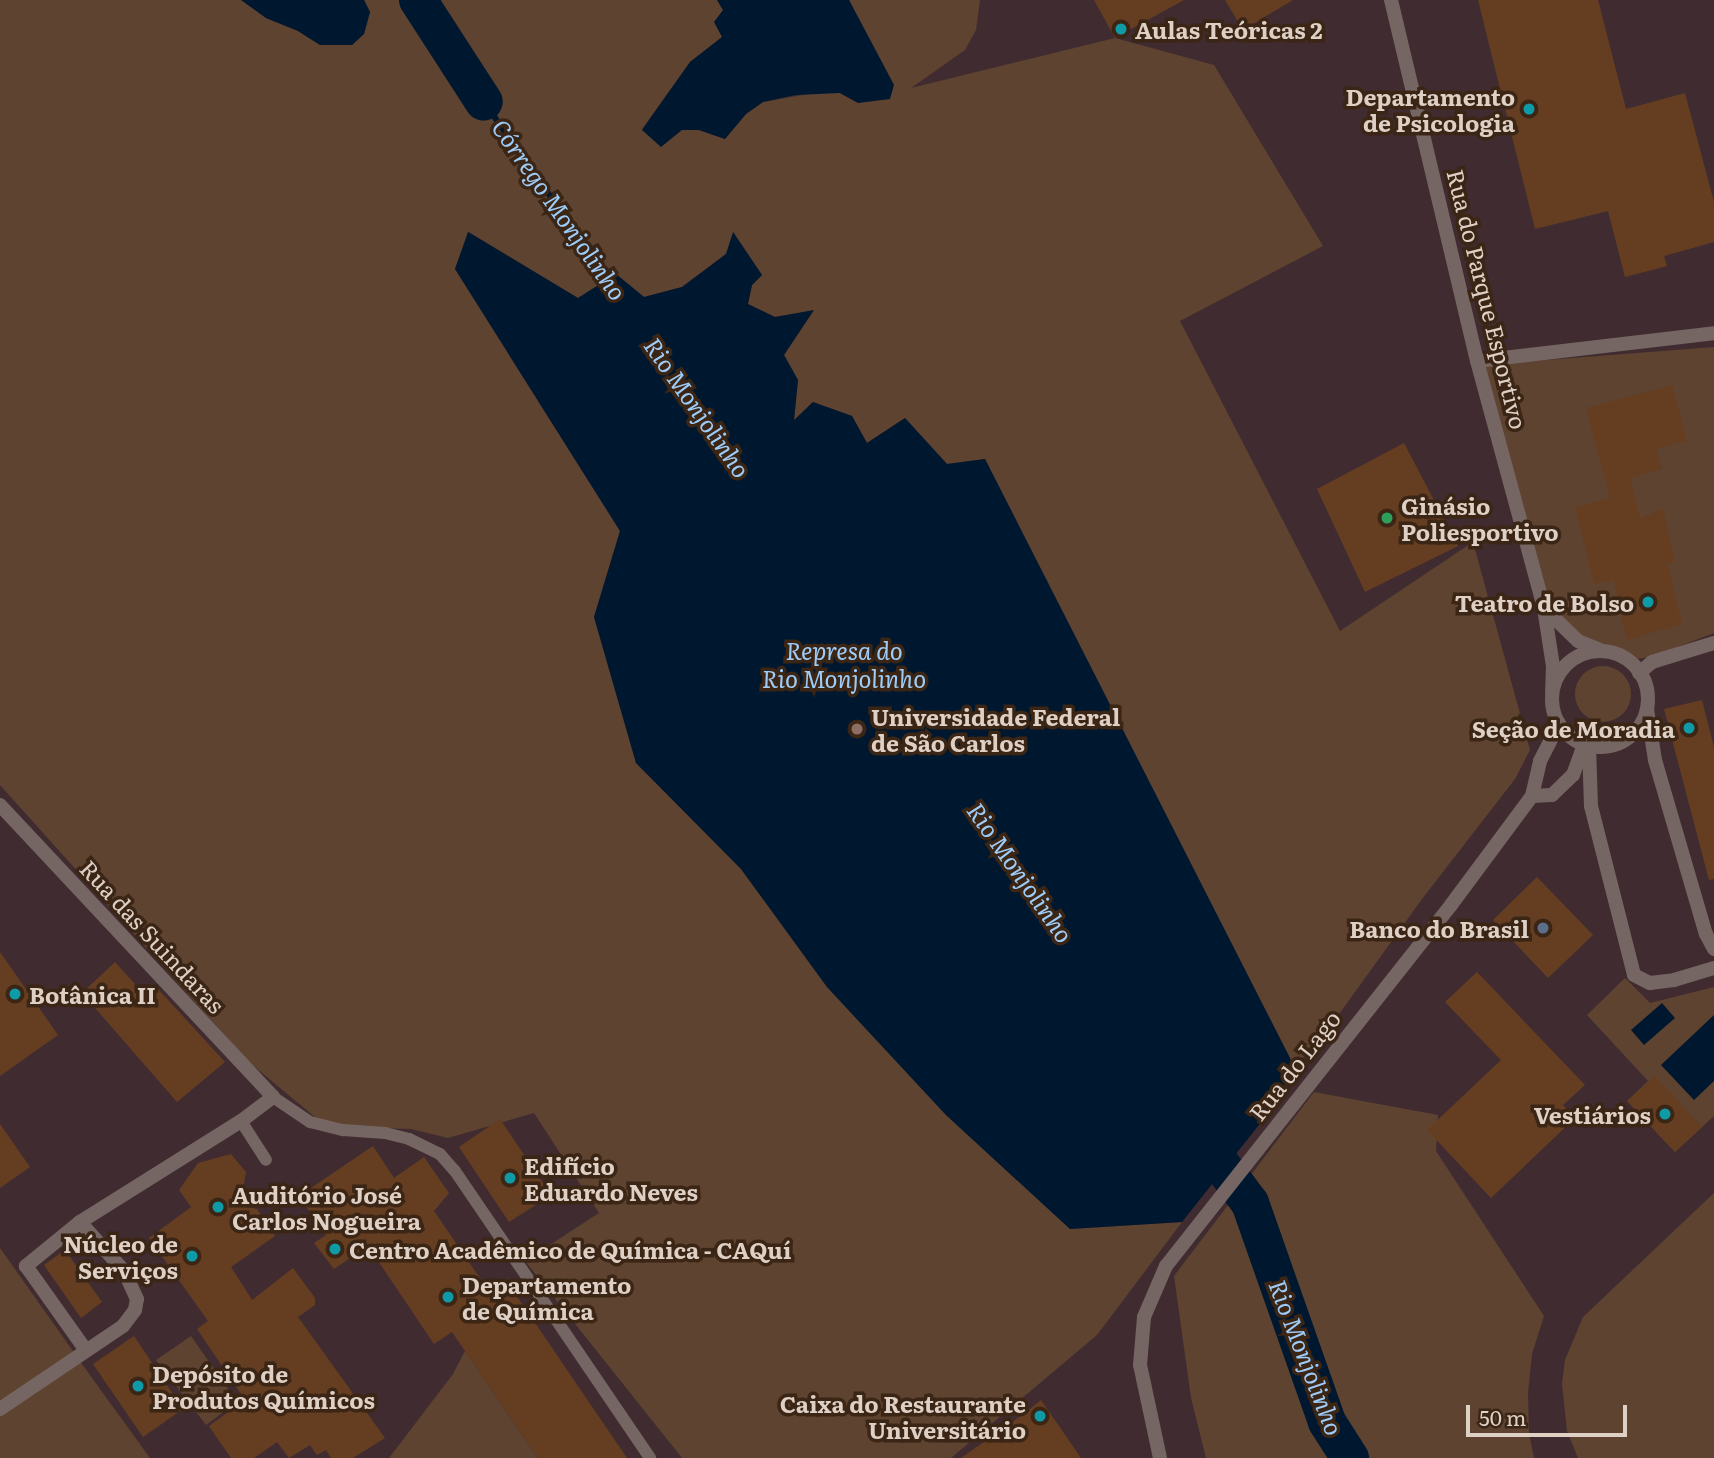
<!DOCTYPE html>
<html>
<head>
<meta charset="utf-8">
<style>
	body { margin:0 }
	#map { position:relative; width:1714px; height:1458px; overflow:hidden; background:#3b2515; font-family:Literata,serif }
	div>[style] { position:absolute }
	.education>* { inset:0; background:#402c30 }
	.green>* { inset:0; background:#5e4330 }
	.round { border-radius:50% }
	.water>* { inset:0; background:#00182f }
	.stream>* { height:6px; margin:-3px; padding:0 3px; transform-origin:3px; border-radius:3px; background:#00182f }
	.river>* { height:38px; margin:-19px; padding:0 19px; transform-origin:19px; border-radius:19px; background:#00182f }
	.building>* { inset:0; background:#653e22 }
	.lane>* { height:12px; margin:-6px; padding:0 6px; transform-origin:6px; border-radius:6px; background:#756663 }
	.street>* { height:14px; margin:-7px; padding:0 7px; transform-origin:7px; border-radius:7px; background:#756663 }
	.street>.ring { margin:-7px; padding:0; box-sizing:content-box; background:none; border:14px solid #756663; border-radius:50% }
	.dots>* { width:19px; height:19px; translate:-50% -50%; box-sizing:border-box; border:4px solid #3b2515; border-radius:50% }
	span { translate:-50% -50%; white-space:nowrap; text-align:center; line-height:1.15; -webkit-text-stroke:7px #3b2515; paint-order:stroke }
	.poi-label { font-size:23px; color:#dfd0c6; font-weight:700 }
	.left { translate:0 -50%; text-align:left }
	.right { translate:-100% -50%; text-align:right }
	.street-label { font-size:23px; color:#dfd0c6 }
	.water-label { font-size:24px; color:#9eccf8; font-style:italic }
	.scale { position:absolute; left:1466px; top:1405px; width:161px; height:32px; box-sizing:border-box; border:4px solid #dfd0c6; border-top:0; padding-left:9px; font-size:21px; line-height:24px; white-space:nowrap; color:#dfd0c6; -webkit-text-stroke:5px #3b2515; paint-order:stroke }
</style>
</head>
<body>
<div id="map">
	<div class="education">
		<div style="clip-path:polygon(0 0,1714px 0,1714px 1458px,0 1458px)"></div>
	</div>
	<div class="green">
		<div style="clip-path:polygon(0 0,241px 0,266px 18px,298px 31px,320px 45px,352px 45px,364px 34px,370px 12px,364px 0,717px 0,723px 10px,722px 37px,690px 62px,642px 129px,699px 130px,725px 139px,746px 114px,763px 102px,814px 93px,840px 93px,858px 103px,894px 85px,849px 0,980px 0,976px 30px,965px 50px,911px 88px,1115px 38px,1214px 65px,1323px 246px,1180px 321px,1340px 631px,1473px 542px,1530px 750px,1515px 779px,1422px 899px,1319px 1042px,1294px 1066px,985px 459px,947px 464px,905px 418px,867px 443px,852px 416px,813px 402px,794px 421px,798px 380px,784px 355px,813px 311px,775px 317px,748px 304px,752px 285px,762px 275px,734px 233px,726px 254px,682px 287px,644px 297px,616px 274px,578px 298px,469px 232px,455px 269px,620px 531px,594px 617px,636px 763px,741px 869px,827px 987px,946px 1115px,1070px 1229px,1182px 1222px,1097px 1335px,951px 1458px,682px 1458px,525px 1261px,599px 1213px,534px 1113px,448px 1138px,411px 1129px,327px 1127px,249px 1062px,0 785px)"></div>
		<div style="clip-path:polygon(1714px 347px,1714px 633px,1651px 657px,1621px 661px,1615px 656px,1601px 655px,1551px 613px,1484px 365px)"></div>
		<div class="round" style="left:1575px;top:666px;width:56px;height:56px"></div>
		<div style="clip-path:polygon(1625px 978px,1650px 1003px,1714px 987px,1714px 1116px,1675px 1152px,1627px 1101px,1648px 1081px,1587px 1015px)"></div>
		<div style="clip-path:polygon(1314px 1092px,1438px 1115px,1436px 1151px,1544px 1316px,1532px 1354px,1528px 1393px,1529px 1433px,1534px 1458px,1206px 1458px,1191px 1398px,1174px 1276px)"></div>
		<div style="clip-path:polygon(1714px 1193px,1714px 1458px,1578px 1458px,1567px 1431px,1562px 1384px,1565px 1360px,1583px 1317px)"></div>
		<div style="clip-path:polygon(0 1248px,92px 1378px,150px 1458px,0 1458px)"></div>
		<div style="clip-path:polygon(191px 1336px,237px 1402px,206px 1425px,156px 1360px)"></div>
		<div style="clip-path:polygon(465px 1351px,538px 1458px,389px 1458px,453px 1374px)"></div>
	</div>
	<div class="water">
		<div style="clip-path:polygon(241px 0,364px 0,370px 12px,364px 34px,352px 45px,320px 45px,298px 31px,266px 18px)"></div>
		<div style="clip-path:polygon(717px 0,849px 0,894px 85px,890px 99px,858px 103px,840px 93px,796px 95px,763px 102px,746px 114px,725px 139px,699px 130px,682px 130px,661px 147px,642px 130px,690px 62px,722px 37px,714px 22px,723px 10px)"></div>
		<div style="clip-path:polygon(468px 232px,578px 298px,616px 274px,644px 297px,682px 287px,726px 254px,733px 232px,762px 275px,752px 285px,748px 304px,775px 317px,814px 310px,784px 355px,798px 380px,794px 420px,813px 402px,852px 416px,867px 443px,905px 418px,947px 464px,985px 459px,1294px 1066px,1289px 1087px,1182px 1222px,1070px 1229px,946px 1115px,827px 987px,741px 869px,636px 763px,594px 617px,620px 531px,455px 269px)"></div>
		<div style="clip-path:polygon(1662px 1003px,1675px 1018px,1644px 1045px,1631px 1030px)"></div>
		<div style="clip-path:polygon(1714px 1015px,1714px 1081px,1694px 1100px,1661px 1065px)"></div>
	</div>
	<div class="stream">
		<div style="left:484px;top:102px;width:223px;rotate:54.9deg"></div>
	</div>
	<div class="river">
		<div style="left:418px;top:0;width:121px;rotate:57.1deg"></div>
		<div style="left:1194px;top:1128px;width:94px;rotate:53.3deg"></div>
		<div style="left:1250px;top:1203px;width:232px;rotate:70.6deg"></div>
		<div style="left:1327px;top:1422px;width:43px;rotate:57.4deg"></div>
	</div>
	<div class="building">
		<div style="clip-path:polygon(1094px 0,1184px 0,1115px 38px)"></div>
		<div style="clip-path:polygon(1225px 0,1293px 0,1243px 30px)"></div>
		<div style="clip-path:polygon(1478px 0,1598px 0,1626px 109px,1685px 93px,1714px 202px,1714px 242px,1664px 256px,1667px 266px,1625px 277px,1608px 211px,1535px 229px)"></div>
		<div style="clip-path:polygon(1672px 385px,1687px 441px,1656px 449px,1662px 469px,1630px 478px,1640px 518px,1663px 509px,1675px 561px,1668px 563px,1682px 624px,1626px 640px,1614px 580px,1594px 584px,1575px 507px,1610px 498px,1586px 408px)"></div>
		<div style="clip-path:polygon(1404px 443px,1458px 546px,1365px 592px,1317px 489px)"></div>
		<div style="clip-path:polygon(1702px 700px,1714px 747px,1714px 879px,1709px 880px,1664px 709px)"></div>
		<div style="clip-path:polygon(1537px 877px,1593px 935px,1548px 978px,1493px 920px)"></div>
		<div style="clip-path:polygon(0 952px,58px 1035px,0 1076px)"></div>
		<div style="clip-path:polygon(115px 962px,143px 993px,158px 989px,225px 1062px,177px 1102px,82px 993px)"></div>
		<div style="clip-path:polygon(1477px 972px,1585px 1085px,1563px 1105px,1575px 1118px,1491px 1198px,1427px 1130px,1501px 1060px,1445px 1002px)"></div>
		<div style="clip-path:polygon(1655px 1076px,1702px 1127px,1675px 1152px,1627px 1101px)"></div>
		<div style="clip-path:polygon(500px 1119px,551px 1195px,509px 1222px,459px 1147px)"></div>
		<div style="clip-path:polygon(0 1124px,30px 1167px,0 1188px)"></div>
		<div style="clip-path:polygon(373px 1146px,394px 1178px,424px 1157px,449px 1193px,434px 1211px,497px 1303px,514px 1292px,627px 1458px,538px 1458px,452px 1332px,434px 1344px,368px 1246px,334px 1269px,314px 1243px,326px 1235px,299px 1196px)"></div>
		<div style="clip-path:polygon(231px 1154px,246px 1172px,240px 1206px,257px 1209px,275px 1236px,231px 1267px,252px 1300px,293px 1268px,315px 1298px,315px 1305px,298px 1317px,385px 1438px,353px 1458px,331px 1458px,326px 1450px,317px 1455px,310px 1445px,289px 1458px,277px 1442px,254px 1458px,231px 1458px,209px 1426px,245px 1400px,197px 1329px,208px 1321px,149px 1238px,191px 1207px,179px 1190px,198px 1163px)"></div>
		<div style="clip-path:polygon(65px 1250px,102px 1302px,81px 1318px,44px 1265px)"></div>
		<div style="clip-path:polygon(134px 1336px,183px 1409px,143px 1437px,93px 1364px)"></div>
		<div style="clip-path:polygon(1041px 1400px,1081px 1458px,961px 1458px,1025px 1413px)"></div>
	</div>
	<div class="lane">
		<div style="left:273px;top:1097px;width:45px;rotate:34deg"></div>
		<div style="left:310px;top:1122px;width:34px;rotate:14deg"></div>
		<div style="left:343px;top:1130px;width:42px;rotate:4.1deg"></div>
		<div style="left:385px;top:1133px;width:25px;rotate:14deg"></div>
		<div style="left:409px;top:1139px;width:34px;rotate:26deg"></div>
		<div style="left:440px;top:1154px;width:23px;rotate:49deg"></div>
		<div style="left:455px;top:1171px;width:347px;rotate:55.8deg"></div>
		<div style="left:241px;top:1121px;width:46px;rotate:57.3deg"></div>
	</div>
	<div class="street">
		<div style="left:1391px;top:0;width:371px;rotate:76.6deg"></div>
		<div style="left:1477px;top:361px;width:256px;rotate:74.8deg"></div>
		<div style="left:1544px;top:608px;width:59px;rotate:81.2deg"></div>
		<div style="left:1553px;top:666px;width:25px;rotate:92deg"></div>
		<div style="left:1477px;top:361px;width:239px;rotate:-6.7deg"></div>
		<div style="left:1544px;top:608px;width:47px;rotate:44.1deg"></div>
		<div style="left:1578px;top:641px;width:24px;rotate:22deg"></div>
		<div class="ring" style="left:1552px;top:651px;width:82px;height:82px"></div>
		<div style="left:1639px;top:673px;width:17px;rotate:-40deg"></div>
		<div style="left:1652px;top:662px;width:65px;rotate:-17deg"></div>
		<div style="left:1647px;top:709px;width:52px;rotate:81.1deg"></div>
		<div style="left:1655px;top:760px;width:181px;rotate:73.7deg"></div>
		<div style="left:1706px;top:934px;width:17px;rotate:62deg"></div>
		<div style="left:1589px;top:746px;width:60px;rotate:88.1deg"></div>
		<div style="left:1591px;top:806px;width:174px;rotate:75.7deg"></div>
		<div style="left:1634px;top:975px;width:18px;rotate:27deg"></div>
		<div style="left:1650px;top:983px;width:24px;rotate:-7deg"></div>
		<div style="left:1674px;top:980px;width:42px;rotate:-16.7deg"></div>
		<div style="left:1532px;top:796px;width:20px;rotate:-3deg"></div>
		<div style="left:1552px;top:795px;width:29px;rotate:-44deg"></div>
		<div style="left:1573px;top:775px;width:32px;rotate:-70deg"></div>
		<div style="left:0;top:805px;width:400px;rotate:46.9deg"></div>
		<div style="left:273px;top:1097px;width:40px;rotate:143deg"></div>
		<div style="left:241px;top:1121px;width:190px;rotate:147.9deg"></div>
		<div style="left:80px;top:1222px;width:70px;rotate:140.8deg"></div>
		<div style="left:26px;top:1266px;width:102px;rotate:54.6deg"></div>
		<div style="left:0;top:1409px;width:148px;rotate:-34deg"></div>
		<div style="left:123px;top:1326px;width:20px;rotate:-53deg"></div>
		<div style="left:135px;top:1310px;width:11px;rotate:-80deg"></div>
		<div style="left:137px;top:1299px;width:31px;rotate:-115deg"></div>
		<div style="left:124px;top:1271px;width:66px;rotate:-131.9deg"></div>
		<div style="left:1160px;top:1458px;width:95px;rotate:-102.1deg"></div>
		<div style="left:1140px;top:1365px;width:48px;rotate:-85.2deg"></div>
		<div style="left:1144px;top:1317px;width:56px;rotate:-66.7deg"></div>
		<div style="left:1166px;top:1266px;width:460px;rotate:-51.7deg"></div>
		<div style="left:1451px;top:905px;width:136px;rotate:-53.4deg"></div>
		<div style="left:1532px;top:796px;width:36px;rotate:-77deg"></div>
		<div style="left:1540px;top:761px;width:42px;rotate:-62.8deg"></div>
	</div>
	<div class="dots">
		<div style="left:1121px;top:29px;background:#0f9aa8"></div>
		<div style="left:1529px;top:109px;background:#0f9aa8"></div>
		<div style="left:1387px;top:518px;background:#2e9e5b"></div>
		<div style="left:1648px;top:602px;background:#0f9aa8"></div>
		<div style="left:1689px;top:728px;background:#0f9aa8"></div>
		<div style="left:857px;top:729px;background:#8d6e63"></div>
		<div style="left:1543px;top:928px;background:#5c6f8a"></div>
		<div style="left:15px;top:994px;background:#0f9aa8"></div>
		<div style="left:1665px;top:1114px;background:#0f9aa8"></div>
		<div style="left:510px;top:1178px;background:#0f9aa8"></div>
		<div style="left:218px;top:1207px;background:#0f9aa8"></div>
		<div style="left:335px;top:1249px;background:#0f9aa8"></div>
		<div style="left:192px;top:1256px;background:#0f9aa8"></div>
		<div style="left:448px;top:1297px;background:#0f9aa8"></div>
		<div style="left:138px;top:1386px;background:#0f9aa8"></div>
		<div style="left:1040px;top:1416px;background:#0f9aa8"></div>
	</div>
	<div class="poi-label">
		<span class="left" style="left:1135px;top:29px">Aulas Teóricas 2</span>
		<span class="right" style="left:1515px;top:109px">Departamento<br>de Psicologia</span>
		<span class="left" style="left:1401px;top:518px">Ginásio<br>Poliesportivo</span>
		<span class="right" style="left:1634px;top:602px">Teatro de Bolso</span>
		<span class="left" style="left:871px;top:729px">Universidade Federal<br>de São Carlos</span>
		<span class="right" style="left:1675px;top:728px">Seção de Moradia</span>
		<span class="right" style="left:1529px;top:928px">Banco do Brasil</span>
		<span class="left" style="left:29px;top:994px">Botânica II</span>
		<span class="right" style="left:1651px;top:1114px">Vestiários</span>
		<span class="left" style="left:524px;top:1178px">Edifício<br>Eduardo Neves</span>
		<span class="left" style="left:232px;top:1207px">Auditório José<br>Carlos Nogueira</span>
		<span class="right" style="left:178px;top:1256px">Núcleo de<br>Serviços</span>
		<span class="left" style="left:349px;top:1249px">Centro Acadêmico de Química - CAQuí</span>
		<span class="left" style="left:462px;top:1297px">Departamento<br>de Química</span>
		<span class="left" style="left:152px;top:1386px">Depósito de<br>Produtos Químicos</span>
		<span class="right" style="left:1026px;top:1416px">Caixa do Restaurante<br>Universitário</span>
	</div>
	<div class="street-label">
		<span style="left:1488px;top:299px;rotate:76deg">Rua do Parque Esportivo</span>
		<span style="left:153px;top:936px;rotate:47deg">Rua das Suindaras</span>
		<span style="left:1294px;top:1065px;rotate:-52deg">Rua do Lago</span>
	</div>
	<div class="water-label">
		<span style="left:560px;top:209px;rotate:55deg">Córrego Monjolinho</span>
		<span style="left:698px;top:407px;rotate:55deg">Rio Monjolinho</span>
		<span style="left:844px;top:664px">Represa do<br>Rio Monjolinho</span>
		<span style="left:1021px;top:872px;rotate:55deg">Rio Monjolinho</span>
		<span style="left:1307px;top:1357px;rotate:69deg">Rio Monjolinho</span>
	</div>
	<div class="scale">50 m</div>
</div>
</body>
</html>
